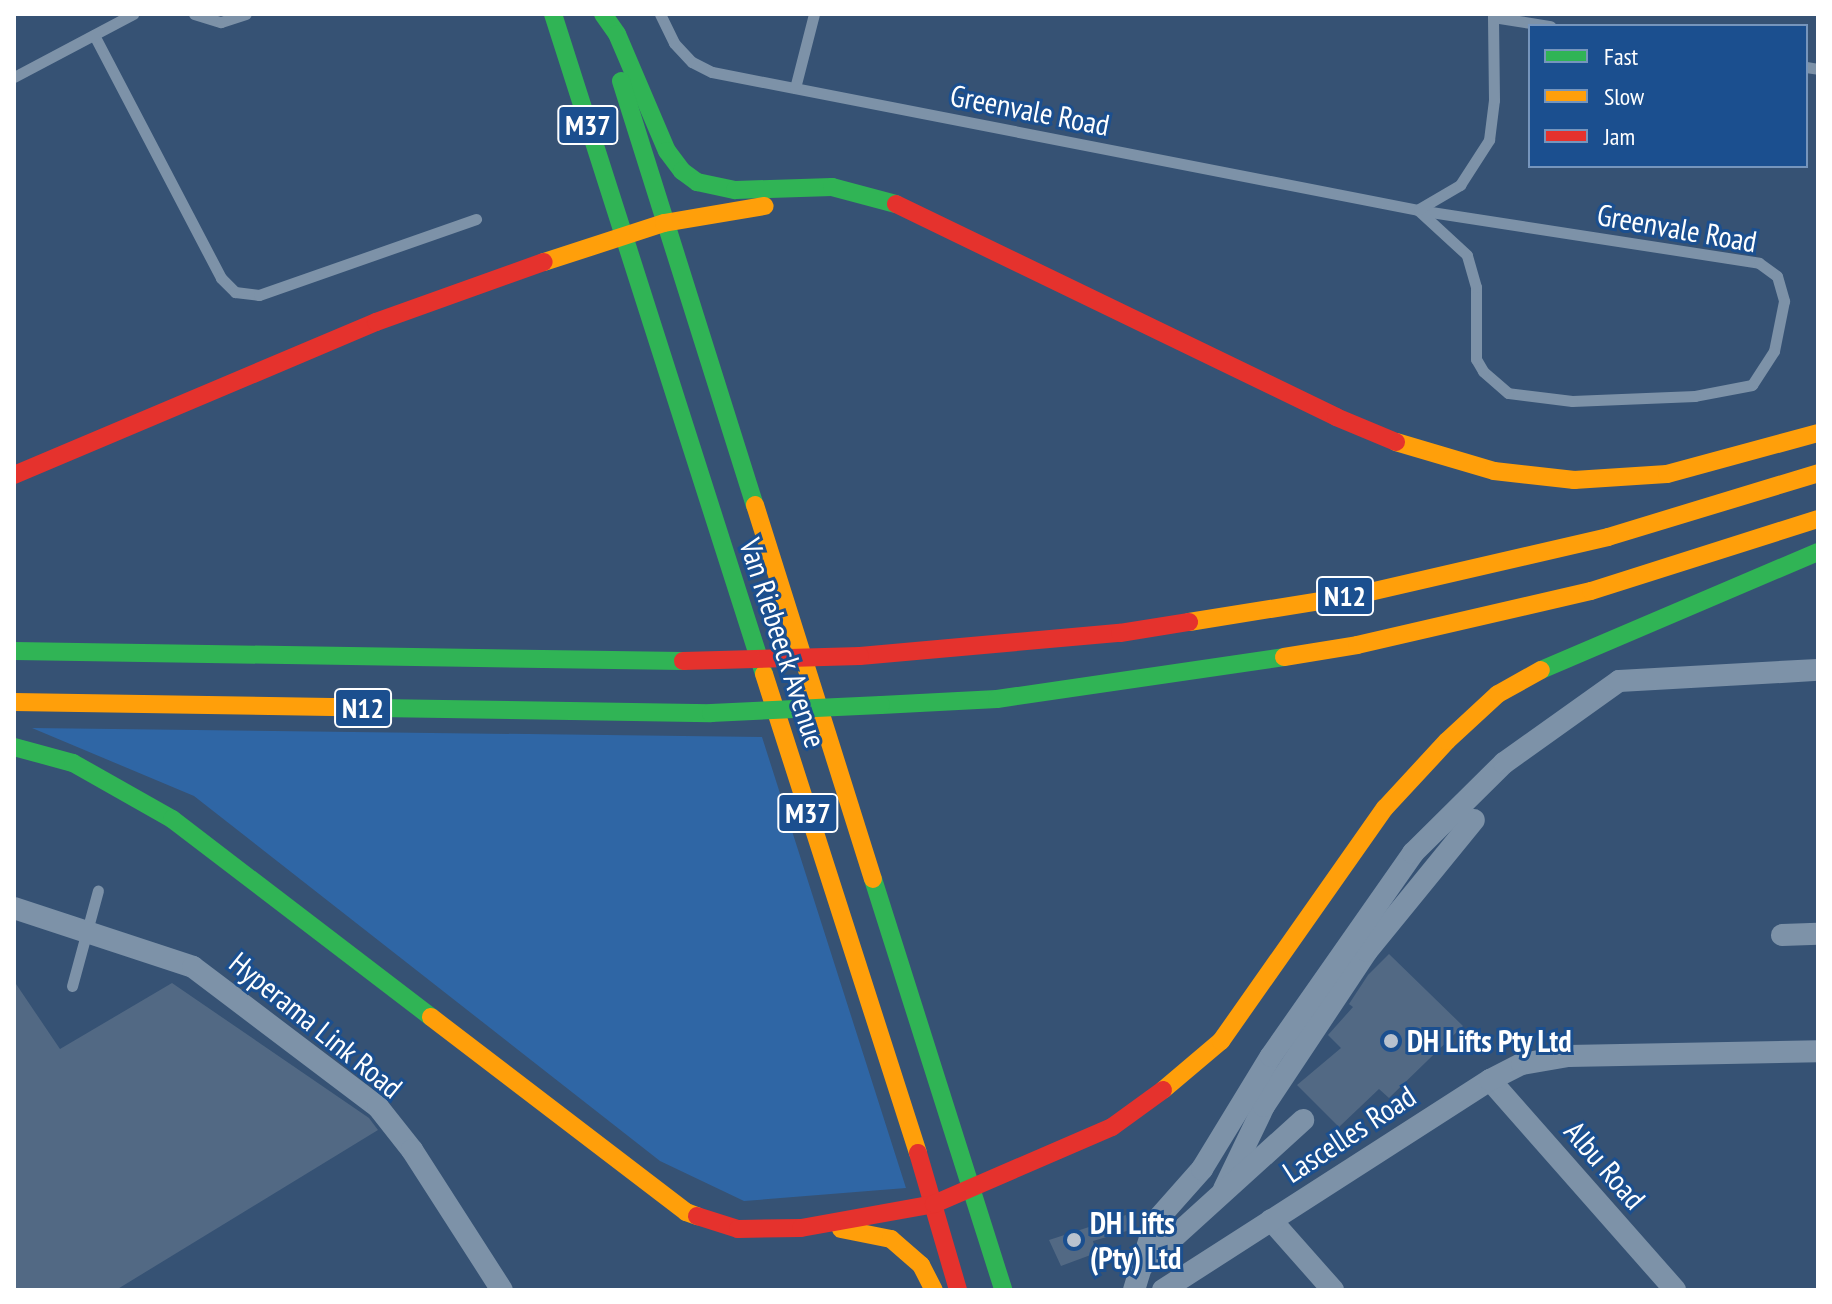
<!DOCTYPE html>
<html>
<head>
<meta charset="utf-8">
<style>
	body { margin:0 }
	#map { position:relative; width:1832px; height:1304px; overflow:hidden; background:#365274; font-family:"PT Sans Narrow",sans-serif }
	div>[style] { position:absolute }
	.green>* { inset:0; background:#2f66a5 }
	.building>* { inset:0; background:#526984 }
	.lane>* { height:11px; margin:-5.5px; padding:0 5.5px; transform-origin:5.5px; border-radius:5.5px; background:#7d92a8 }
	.street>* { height:22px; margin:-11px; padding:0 11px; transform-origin:11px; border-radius:11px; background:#7d92a8 }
	.fast>* { height:18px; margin:-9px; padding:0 9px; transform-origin:9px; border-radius:9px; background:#30b455 }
	.slow>* { height:18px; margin:-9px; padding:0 9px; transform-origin:9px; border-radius:9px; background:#ff9f0a }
	.jam>* { height:18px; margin:-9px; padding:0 9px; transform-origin:9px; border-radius:9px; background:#e5322d }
	.fast-bridge>* { height:18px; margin:-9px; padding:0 9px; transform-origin:9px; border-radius:9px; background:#30b455 }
	.jam-bridge>* { height:18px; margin:-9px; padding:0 9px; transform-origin:9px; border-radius:9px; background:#e5322d }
	.dots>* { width:22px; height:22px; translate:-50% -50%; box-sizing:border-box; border:4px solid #1b4f8f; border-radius:50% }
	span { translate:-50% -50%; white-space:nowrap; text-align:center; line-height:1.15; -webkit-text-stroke:6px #1b4f8f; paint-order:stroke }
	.shield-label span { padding:2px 6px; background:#1b4f8f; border:2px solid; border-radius:6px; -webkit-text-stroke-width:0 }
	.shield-label { font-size:28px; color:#fff; font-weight:700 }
	.street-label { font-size:30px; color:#fff }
	.poi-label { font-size:30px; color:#fff; font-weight:700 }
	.left { translate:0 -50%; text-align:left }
	.frame { position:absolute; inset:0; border:16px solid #fff; pointer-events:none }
	.legend { position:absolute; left:1528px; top:24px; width:280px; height:144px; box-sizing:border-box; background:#1b4f8f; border:2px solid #7695bc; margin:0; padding:10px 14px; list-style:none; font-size:24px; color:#fff }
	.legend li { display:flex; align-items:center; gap:16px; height:40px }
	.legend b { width:40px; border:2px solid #7695bc }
</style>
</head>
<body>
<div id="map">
	<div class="green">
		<div style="clip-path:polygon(32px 728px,762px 737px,906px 1188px,744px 1201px,660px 1161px,194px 796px)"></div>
	</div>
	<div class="building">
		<div style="clip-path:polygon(1389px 954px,1463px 1026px,1389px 1098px,1379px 1089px,1339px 1127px,1297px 1085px,1341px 1048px,1328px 1035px,1353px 1007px,1349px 1004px,1368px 975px)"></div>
		<div style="clip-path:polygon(14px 981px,60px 1049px,172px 983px,369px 1118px,378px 1130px,116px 1290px,14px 1290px)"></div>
		<div style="clip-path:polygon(1126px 1215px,1130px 1230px,1093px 1241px,1096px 1253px,1061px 1266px,1049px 1240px)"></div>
	</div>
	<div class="lane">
		<div style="left:194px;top:14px;width:28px;rotate:17deg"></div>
		<div style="left:221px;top:22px;width:26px;rotate:-18deg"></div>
		<div style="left:660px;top:14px;width:32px;rotate:64deg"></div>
		<div style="left:674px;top:43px;width:26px;rotate:47deg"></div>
		<div style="left:692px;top:62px;width:22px;rotate:27deg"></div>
		<div style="left:712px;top:72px;width:719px;rotate:11.06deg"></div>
		<div style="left:1418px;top:210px;width:345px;rotate:8.8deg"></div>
		<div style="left:1759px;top:263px;width:22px;rotate:36deg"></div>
		<div style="left:1777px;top:276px;width:26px;rotate:74deg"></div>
		<div style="left:1784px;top:301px;width:51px;rotate:101.3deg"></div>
		<div style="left:1774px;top:351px;width:40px;rotate:122.9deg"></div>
		<div style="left:1752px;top:385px;width:58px;rotate:169.1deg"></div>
		<div style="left:1695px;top:396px;width:123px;rotate:177.7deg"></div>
		<div style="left:1572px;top:401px;width:64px;rotate:-172.9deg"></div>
		<div style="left:1508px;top:393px;width:33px;rotate:-139deg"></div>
		<div style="left:1483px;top:371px;width:14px;rotate:-120deg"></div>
		<div style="left:1476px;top:359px;width:72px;rotate:-90deg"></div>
		<div style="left:1476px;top:287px;width:33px;rotate:-106deg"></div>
		<div style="left:1467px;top:255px;width:67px;rotate:-137.4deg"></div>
		<div style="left:1493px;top:17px;width:58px;rotate:9deg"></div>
		<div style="left:94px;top:35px;width:274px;rotate:62.4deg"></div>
		<div style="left:221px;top:278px;width:20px;rotate:45deg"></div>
		<div style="left:235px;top:292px;width:24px;rotate:7deg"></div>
		<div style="left:259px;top:295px;width:230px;rotate:-19.3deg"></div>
		<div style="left:1806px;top:67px;width:12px;rotate:9deg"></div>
		<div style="left:14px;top:77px;width:135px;rotate:-27.9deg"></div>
		<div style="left:795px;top:88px;width:76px;rotate:-75.6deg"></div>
		<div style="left:1419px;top:209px;width:48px;rotate:-30.3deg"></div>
		<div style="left:1460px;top:185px;width:54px;rotate:-57.2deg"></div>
		<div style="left:1489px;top:140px;width:40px;rotate:-82.9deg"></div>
		<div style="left:1494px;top:100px;width:86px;rotate:-90.7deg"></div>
		<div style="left:72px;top:986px;width:99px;rotate:-74.8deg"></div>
	</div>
	<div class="street">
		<div style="left:14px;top:908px;width:188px;rotate:18.2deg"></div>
		<div style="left:193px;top:967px;width:232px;rotate:37.1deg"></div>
		<div style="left:378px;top:1107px;width:55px;rotate:51.7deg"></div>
		<div style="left:412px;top:1150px;width:166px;rotate:57.3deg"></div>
		<div style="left:1782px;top:935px;width:36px;rotate:-2deg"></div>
		<div style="left:1490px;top:1080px;width:280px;rotate:48.6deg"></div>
		<div style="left:1224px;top:1189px;width:92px;rotate:-64.3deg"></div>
		<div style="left:1264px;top:1106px;width:186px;rotate:-56.4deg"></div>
		<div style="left:1367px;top:951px;width:169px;rotate:-50.8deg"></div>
		<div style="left:1271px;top:1220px;width:94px;rotate:48.5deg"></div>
		<div style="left:1141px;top:1267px;width:47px;rotate:-72.7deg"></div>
		<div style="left:1155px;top:1222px;width:71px;rotate:-48.4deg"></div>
		<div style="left:1202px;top:1169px;width:132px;rotate:-58.6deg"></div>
		<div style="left:1271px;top:1056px;width:248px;rotate:-55deg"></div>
		<div style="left:1413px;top:853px;width:128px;rotate:-44.7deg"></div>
		<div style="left:1504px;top:763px;width:141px;rotate:-35.5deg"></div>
		<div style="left:1619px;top:681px;width:199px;rotate:-3.2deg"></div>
		<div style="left:1134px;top:1290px;width:24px;rotate:-73deg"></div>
		<div style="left:1141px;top:1267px;width:219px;rotate:-42.2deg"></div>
		<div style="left:1163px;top:1290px;width:389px;rotate:-32.7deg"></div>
		<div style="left:1490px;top:1080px;width:36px;rotate:-27deg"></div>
		<div style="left:1522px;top:1064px;width:47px;rotate:-9.9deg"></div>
		<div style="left:1568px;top:1056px;width:250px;rotate:-1.1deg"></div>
	</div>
	<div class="fast">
		<div style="left:553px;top:14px;width:693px;rotate:72.27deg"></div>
		<div style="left:603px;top:14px;width:24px;rotate:55deg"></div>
		<div style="left:617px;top:34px;width:127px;rotate:66.9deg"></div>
		<div style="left:667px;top:151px;width:25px;rotate:53deg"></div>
		<div style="left:682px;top:171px;width:19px;rotate:36deg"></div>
		<div style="left:697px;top:182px;width:39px;rotate:12deg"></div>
		<div style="left:735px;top:190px;width:97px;rotate:-1.8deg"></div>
		<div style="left:832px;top:187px;width:66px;rotate:14.9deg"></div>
		<div style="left:621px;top:81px;width:445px;rotate:72.5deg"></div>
		<div style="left:14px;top:651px;width:669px;rotate:0.86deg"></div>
		<div style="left:1541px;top:670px;width:301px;rotate:-23.1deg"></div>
		<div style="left:881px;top:705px;width:116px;rotate:-3deg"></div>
		<div style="left:997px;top:699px;width:290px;rotate:-8.3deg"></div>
		<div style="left:378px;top:708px;width:333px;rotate:0.9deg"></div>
		<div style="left:14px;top:747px;width:61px;rotate:15.2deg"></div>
		<div style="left:73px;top:763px;width:114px;rotate:29.5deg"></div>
		<div style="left:172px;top:819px;width:326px;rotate:37.4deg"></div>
		<div style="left:873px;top:879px;width:431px;rotate:72.4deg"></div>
	</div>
	<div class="slow">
		<div style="left:544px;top:262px;width:126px;rotate:-18deg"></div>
		<div style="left:664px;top:223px;width:102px;rotate:-9.6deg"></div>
		<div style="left:1396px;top:442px;width:102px;rotate:16.5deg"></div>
		<div style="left:1494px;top:471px;width:81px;rotate:6.4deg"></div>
		<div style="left:1574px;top:480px;width:93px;rotate:-3.7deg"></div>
		<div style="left:1667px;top:474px;width:156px;rotate:-15.2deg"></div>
		<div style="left:755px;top:505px;width:392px;rotate:72.5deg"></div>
		<div style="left:1189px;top:622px;width:170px;rotate:-9.1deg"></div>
		<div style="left:1357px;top:595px;width:258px;rotate:-13deg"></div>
		<div style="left:1608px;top:537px;width:220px;rotate:-16.9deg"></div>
		<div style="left:1284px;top:657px;width:74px;rotate:-9.3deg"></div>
		<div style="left:1357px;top:645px;width:240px;rotate:-13deg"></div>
		<div style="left:1591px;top:591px;width:238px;rotate:-17.6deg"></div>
		<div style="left:764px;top:674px;width:503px;rotate:72.18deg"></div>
		<div style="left:14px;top:702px;width:364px;rotate:0.9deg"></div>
		<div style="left:431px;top:1017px;width:321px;rotate:37.4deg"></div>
		<div style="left:686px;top:1212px;width:12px;rotate:20deg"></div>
		<div style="left:1163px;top:1090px;width:76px;rotate:-40.2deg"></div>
		<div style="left:1221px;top:1041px;width:285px;rotate:-54.9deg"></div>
		<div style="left:1385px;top:808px;width:91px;rotate:-47.2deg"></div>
		<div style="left:1447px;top:741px;width:69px;rotate:-42.7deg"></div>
		<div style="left:1498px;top:694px;width:49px;rotate:-29.2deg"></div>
		<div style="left:841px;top:1229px;width:51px;rotate:11.3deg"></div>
		<div style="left:891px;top:1239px;width:40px;rotate:41deg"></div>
		<div style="left:921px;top:1265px;width:28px;rotate:63deg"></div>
	</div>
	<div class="jam">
		<div style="left:896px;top:204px;width:489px;rotate:25.8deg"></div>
		<div style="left:1336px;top:417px;width:65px;rotate:22.6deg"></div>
		<div style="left:14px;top:475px;width:393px;rotate:-22.9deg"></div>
		<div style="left:376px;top:322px;width:178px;rotate:-19.7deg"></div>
		<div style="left:860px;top:656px;width:261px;rotate:-5.1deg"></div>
		<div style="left:1120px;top:633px;width:70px;rotate:-9.1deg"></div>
		<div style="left:918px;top:1153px;width:143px;rotate:73.7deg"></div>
		<div style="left:697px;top:1216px;width:43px;rotate:17.6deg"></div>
		<div style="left:738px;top:1229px;width:63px;rotate:-0.9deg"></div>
		<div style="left:801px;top:1228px;width:135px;rotate:-10.2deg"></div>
		<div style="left:934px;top:1204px;width:194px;rotate:-23.4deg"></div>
		<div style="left:1112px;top:1127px;width:63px;rotate:-36deg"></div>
	</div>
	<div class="fast-bridge">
		<div style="left:711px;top:713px;width:170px;rotate:-2.7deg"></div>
	</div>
	<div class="jam-bridge">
		<div style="left:683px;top:661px;width:177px;rotate:-1.6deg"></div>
	</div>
	<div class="dots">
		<div style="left:1391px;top:1041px;background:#b9c2ce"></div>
		<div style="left:1074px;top:1240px;background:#b9c2ce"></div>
	</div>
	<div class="shield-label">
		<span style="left:588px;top:125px">M37</span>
		<span style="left:1345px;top:596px">N12</span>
		<span style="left:363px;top:708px">N12</span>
		<span style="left:808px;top:813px">M37</span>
	</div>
	<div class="street-label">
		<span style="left:1030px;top:110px;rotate:11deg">Greenvale Road</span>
		<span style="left:1677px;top:228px;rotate:10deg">Greenvale Road</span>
		<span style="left:783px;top:643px;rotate:72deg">Van Riebeeck Avenue</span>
		<span style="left:316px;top:1025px;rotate:39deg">Hyperama Link Road</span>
		<span style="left:1349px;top:1134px;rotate:-33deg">Lascelles Road</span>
		<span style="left:1605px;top:1165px;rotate:49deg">Albu Road</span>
	</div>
	<div class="poi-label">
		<span class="left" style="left:1407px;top:1041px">DH Lifts Pty Ltd</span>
		<span class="left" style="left:1090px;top:1240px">DH Lifts<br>(Pty) Ltd</span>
	</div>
	<div class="frame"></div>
	<ul class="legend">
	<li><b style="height:10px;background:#30b455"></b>Fast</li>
	<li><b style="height:10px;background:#ff9f0a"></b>Slow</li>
	<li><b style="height:10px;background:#e5322d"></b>Jam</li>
	</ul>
</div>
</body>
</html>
